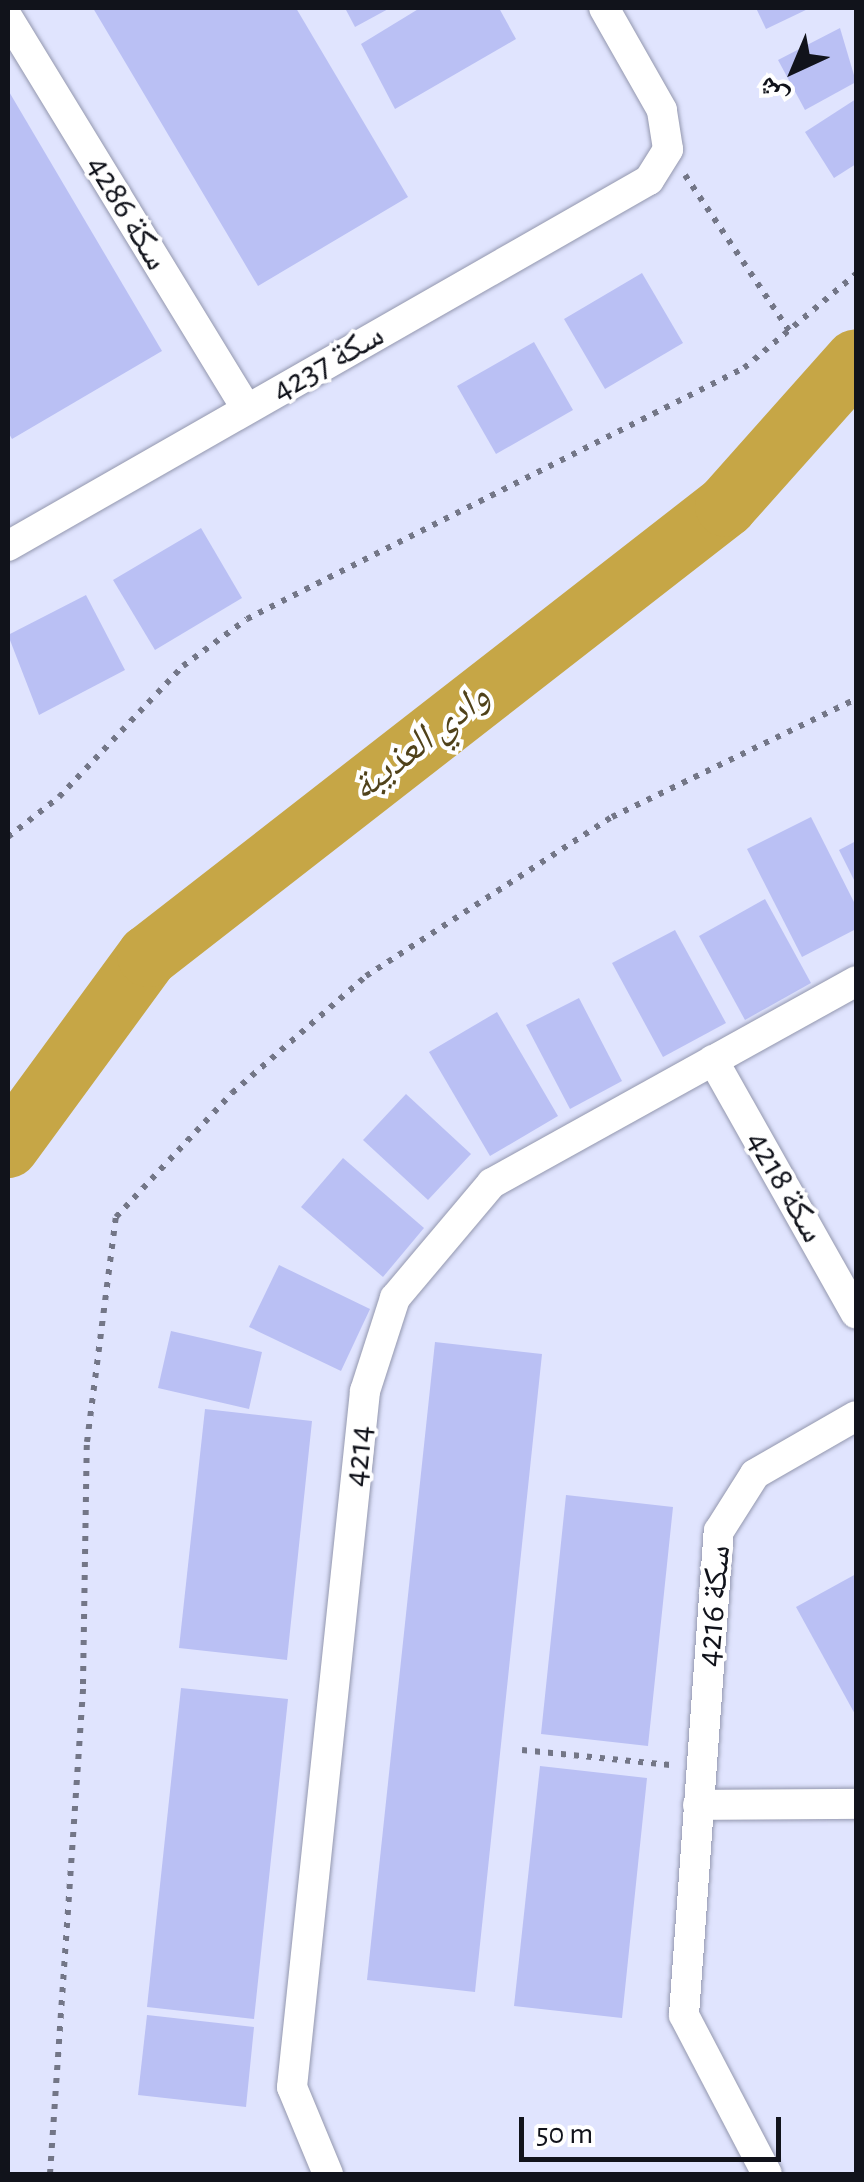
<!DOCTYPE html>
<html>
<head>
<meta charset="utf-8">
<style>
	body { margin:0 }
	#map { position:relative; width:864px; height:2182px; overflow:hidden; background:#e0e4fe; font-family:"Alegreya Sans","Noto Naskh Arabic",sans-serif }
	div>[style] { position:absolute }
	.river>* { height:62px; margin:-31px; padding:0 31px; transform-origin:31px; border-radius:31px; background:#c6a646 }
	.building>* { inset:0; background:#bac0f4 }
	.path>* { height:6px; margin-top:-3px; transform-origin:0; background:repeating-linear-gradient(90deg,#737687 0 5px,transparent 0 13px) }
	.roads { filter:drop-shadow(0 0 2px #9397ae) drop-shadow(0 0 2px #9397ae) }
	.minor>* { height:30px; margin:-15px; padding:0 15px; transform-origin:15px; border-radius:15px; background:#fff }
	span { translate:-50% -50%; white-space:nowrap; text-align:center; line-height:1.15; -webkit-text-stroke:8px #fff; paint-order:stroke }
	.street-label { font-size:35px; color:#11131b }
	.water-label { font-size:38px; color:#50421a; font-style:italic }
	.frame { position:absolute; inset:0; border:10px solid #11131b; pointer-events:none }
	.north { position:absolute; left:744px; top:20px; width:100px; height:100px; -webkit-text-stroke:8px #fff; paint-order:stroke; rotate:224deg; font-size:28px; font-weight:700; line-height:40px; text-align:center; color:#11131b }
	.north::after { content:''; display:block; margin:auto; width:35px; height:45px; background:#11131b; clip-path:polygon(50% 0,100% 100%,50% 72%,0 100%) }
	.scale { position:absolute; left:519px; top:2117px; width:262px; height:45px; box-sizing:border-box; border:5px solid #11131b; border-top:0; padding-left:12px; font-size:30px; line-height:35px; white-space:nowrap; color:#11131b; -webkit-text-stroke:8px #fff; paint-order:stroke }
</style>
</head>
<body>
<div id="map">
	<div class="river">
		<div style="left:8px;top:1147px;width:237px;rotate:-53.8deg"></div>
		<div style="left:148px;top:956px;width:733px;rotate:-37.9deg"></div>
		<div style="left:726px;top:506px;width:195px;rotate:-48.3deg"></div>
	</div>
	<div class="building">
		<div style="clip-path:polygon(93px 8px,296px 8px,408px 197px,258px 286px)"></div>
		<div style="clip-path:polygon(345px 8px,390px 8px,355px 27px)"></div>
		<div style="clip-path:polygon(420px 8px,499px 8px,516px 39px,395px 109px,361px 44px)"></div>
		<div style="clip-path:polygon(756px 8px,810px 8px,766px 29px)"></div>
		<div style="clip-path:polygon(840px 28px,856px 82px,805px 110px,778px 60px)"></div>
		<div style="clip-path:polygon(8px 90px,162px 351px,12px 439px,8px 432px)"></div>
		<div style="clip-path:polygon(856px 99px,856px 164px,834px 178px,805px 132px)"></div>
		<div style="clip-path:polygon(642px 273px,683px 343px,605px 389px,564px 319px)"></div>
		<div style="clip-path:polygon(534px 342px,573px 410px,496px 454px,457px 386px)"></div>
		<div style="clip-path:polygon(201px 528px,242px 598px,155px 650px,113px 580px)"></div>
		<div style="clip-path:polygon(86px 595px,125px 670px,39px 715px,8px 635px)"></div>
		<div style="clip-path:polygon(811px 817px,856px 906px,856px 929px,802px 957px,747px 849px)"></div>
		<div style="clip-path:polygon(856px 841px,856px 884px,839px 850px)"></div>
		<div style="clip-path:polygon(765px 899px,811px 983px,745px 1020px,699px 936px)"></div>
		<div style="clip-path:polygon(675px 930px,726px 1023px,663px 1057px,612px 963px)"></div>
		<div style="clip-path:polygon(579px 998px,622px 1081px,570px 1109px,526px 1025px)"></div>
		<div style="clip-path:polygon(497px 1012px,558px 1116px,490px 1156px,429px 1052px)"></div>
		<div style="clip-path:polygon(406px 1094px,471px 1154px,428px 1200px,363px 1140px)"></div>
		<div style="clip-path:polygon(343px 1158px,424px 1228px,383px 1277px,301px 1207px)"></div>
		<div style="clip-path:polygon(279px 1265px,370px 1309px,341px 1371px,249px 1327px)"></div>
		<div style="clip-path:polygon(171px 1331px,262px 1352px,249px 1409px,158px 1388px)"></div>
		<div style="clip-path:polygon(435px 1342px,542px 1354px,475px 1992px,367px 1980px)"></div>
		<div style="clip-path:polygon(205px 1409px,312px 1421px,287px 1660px,179px 1648px)"></div>
		<div style="clip-path:polygon(566px 1495px,673px 1507px,648px 1746px,541px 1734px)"></div>
		<div style="clip-path:polygon(856px 1574px,856px 1716px,796px 1607px)"></div>
		<div style="clip-path:polygon(181px 1688px,288px 1699px,254px 2019px,147px 2007px)"></div>
		<div style="clip-path:polygon(540px 1766px,647px 1778px,622px 2018px,514px 2006px)"></div>
		<div style="clip-path:polygon(147px 2015px,254px 2027px,246px 2107px,138px 2095px)"></div>
	</div>
	<div class="path">
		<div style="left:685px;top:175px;width:189px;rotate:56.2deg"></div>
		<div style="left:8px;top:837px;width:65px;rotate:-38.1deg"></div>
		<div style="left:59px;top:797px;width:180px;rotate:-46.6deg"></div>
		<div style="left:183px;top:666px;width:79px;rotate:-36.3deg"></div>
		<div style="left:247px;top:619px;width:557px;rotate:-26.8deg"></div>
		<div style="left:744px;top:368px;width:146px;rotate:-40deg"></div>
		<div style="left:522px;top:1750px;width:149px;rotate:5.8deg"></div>
		<div style="left:50px;top:2174px;width:491px;rotate:-86.1deg"></div>
		<div style="left:83px;top:1684px;width:242px;rotate:-89.1deg"></div>
		<div style="left:87px;top:1442px;width:227px;rotate:-82.7deg"></div>
		<div style="left:116px;top:1217px;width:170px;rotate:-46.9deg"></div>
		<div style="left:232px;top:1093px;width:178px;rotate:-41.1deg"></div>
		<div style="left:366px;top:976px;width:293px;rotate:-32.9deg"></div>
		<div style="left:612px;top:817px;width:271px;rotate:-25.8deg"></div>
	</div>
	<div class="roads">
		<div class="minor">
			<div style="left:8px;top:18px;width:458px;rotate:58.6deg"></div>
			<div style="left:8px;top:546px;width:738px;rotate:-29.73deg"></div>
			<div style="left:649px;top:180px;width:36px;rotate:-58deg"></div>
			<div style="left:668px;top:149px;width:39px;rotate:-99deg"></div>
			<div style="left:662px;top:110px;width:117px;rotate:-119.6deg"></div>
			<div style="left:713px;top:1060px;width:291px;rotate:60.6deg"></div>
			<div style="left:698px;top:1805px;width:158px;rotate:-0.4deg"></div>
			<div style="left:328px;top:2174px;width:94px;rotate:-112.5deg"></div>
			<div style="left:292px;top:2087px;width:700px;rotate:-84.01deg"></div>
			<div style="left:365px;top:1391px;width:98px;rotate:-72.1deg"></div>
			<div style="left:395px;top:1298px;width:150px;rotate:-49.9deg"></div>
			<div style="left:492px;top:1183px;width:416px;rotate:-29deg"></div>
			<div style="left:767px;top:2174px;width:179px;rotate:-117.6deg"></div>
			<div style="left:684px;top:2015px;width:485px;rotate:-85.9deg"></div>
			<div style="left:719px;top:1531px;width:67px;rotate:-57.7deg"></div>
			<div style="left:755px;top:1474px;width:116px;rotate:-29.9deg"></div>
		</div>
	</div>
	<div class="street-label">
		<span style="left:127px;top:213px;rotate:59deg">سكة 4286</span>
		<span style="left:328px;top:363px;rotate:-30deg">سكة 4237</span>
		<span style="left:785px;top:1187px;rotate:60deg">سكة 4218</span>
		<span style="left:359px;top:1456px;rotate:-84deg">4214</span>
		<span style="left:714px;top:1606px;rotate:-85deg">سكة 4216</span>
	</div>
	<div class="water-label">
		<span style="left:421px;top:743px;rotate:-38deg">وادي العذيبة</span>
	</div>
	<div class="frame"></div>
	<div class="north">ش</div>
	<div class="scale">50 m</div>
</div>
</body>
</html>
